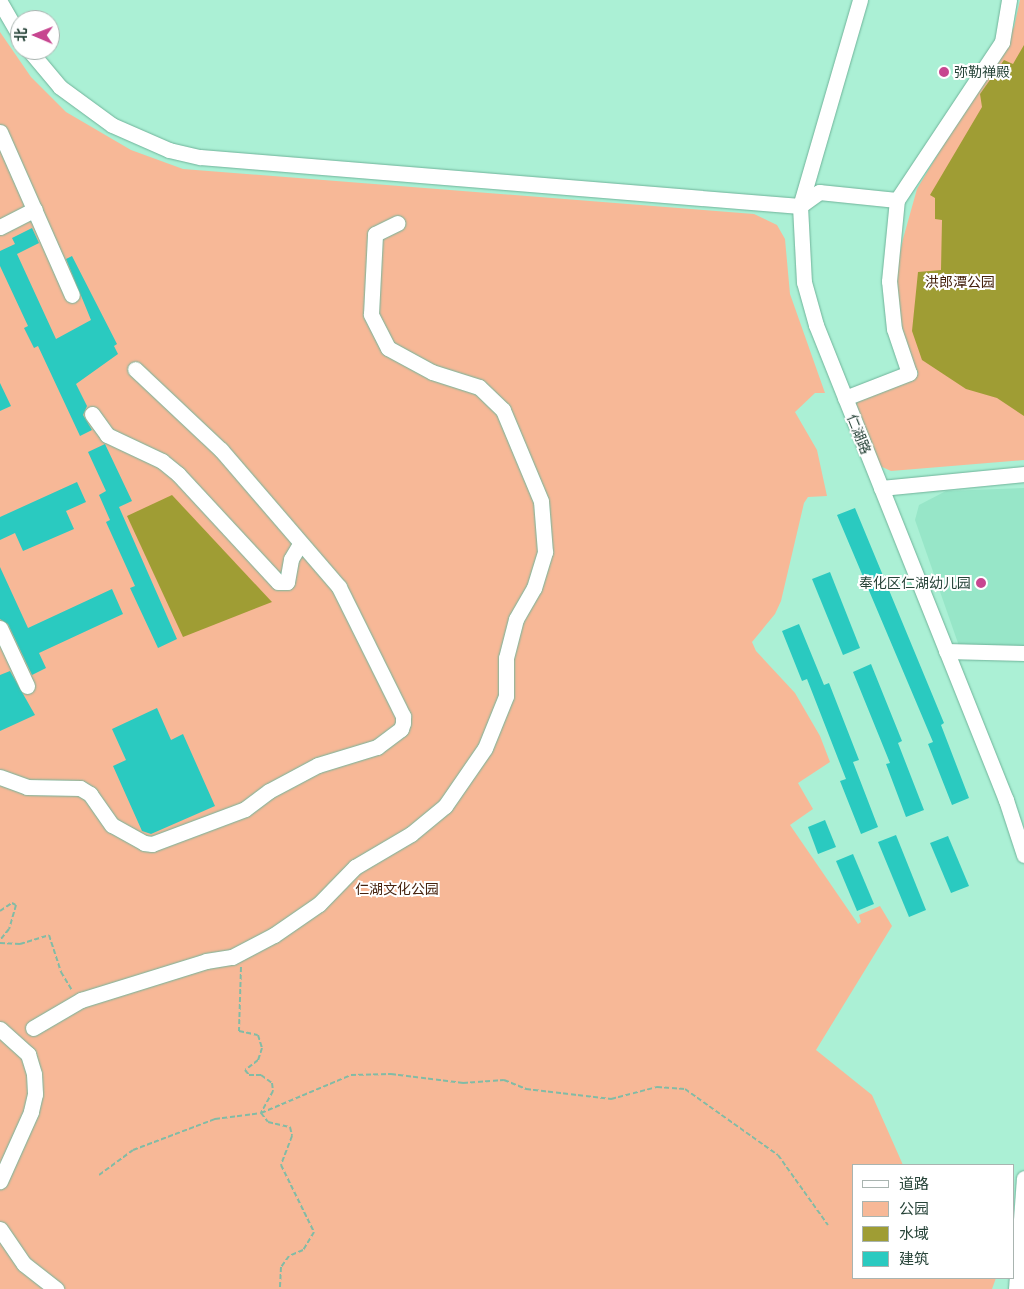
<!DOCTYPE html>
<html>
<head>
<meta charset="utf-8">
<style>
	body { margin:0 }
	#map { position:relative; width:1024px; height:1289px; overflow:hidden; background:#abf0d5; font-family:Poppins,"Noto Sans SC",sans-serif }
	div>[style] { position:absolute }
	.built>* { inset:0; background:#97e6c8 }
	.green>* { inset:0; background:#f7b897 }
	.water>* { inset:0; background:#9f9d34 }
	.building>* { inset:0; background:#2acac0 }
	.path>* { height:2px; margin-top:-1px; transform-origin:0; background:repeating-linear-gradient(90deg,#82bba5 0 5px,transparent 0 7.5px) }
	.roads { filter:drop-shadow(0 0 1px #70b39a) drop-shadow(0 0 1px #70b39a) }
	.minor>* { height:15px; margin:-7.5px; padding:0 7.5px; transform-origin:7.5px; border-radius:7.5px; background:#fff }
	.dots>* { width:14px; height:14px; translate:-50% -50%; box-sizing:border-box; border:2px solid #fff; border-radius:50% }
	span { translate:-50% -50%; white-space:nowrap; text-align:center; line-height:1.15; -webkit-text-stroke:4px #fff; paint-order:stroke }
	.poi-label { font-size:14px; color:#274439 }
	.left { translate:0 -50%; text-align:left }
	.right { translate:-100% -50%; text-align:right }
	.park-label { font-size:14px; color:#46230f }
	.street-label { font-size:14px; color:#274439 }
	.legend { position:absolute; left:852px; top:1164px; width:162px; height:115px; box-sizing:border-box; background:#fff; border:1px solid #a9b4b0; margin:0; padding:6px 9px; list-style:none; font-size:15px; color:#274439 }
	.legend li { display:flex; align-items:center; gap:10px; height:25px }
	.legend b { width:25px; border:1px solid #a9b4b0 }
	.north { position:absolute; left:10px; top:10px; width:50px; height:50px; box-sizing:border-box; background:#fff; border:1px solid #a9b4b0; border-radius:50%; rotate:271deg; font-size:14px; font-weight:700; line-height:20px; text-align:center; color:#274439 }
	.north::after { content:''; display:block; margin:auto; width:18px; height:22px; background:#c74690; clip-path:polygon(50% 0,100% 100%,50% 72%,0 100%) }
</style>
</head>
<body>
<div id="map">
	<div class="built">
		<div style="clip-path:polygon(1024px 488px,1024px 647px,959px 646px,915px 520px,919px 505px,946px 491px)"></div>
	</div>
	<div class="green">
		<div style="clip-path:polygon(1020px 0,1024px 0,1024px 460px,891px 471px,880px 466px,856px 404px,856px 398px,918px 373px,908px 352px,898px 310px,895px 276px,903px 239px,917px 189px,1014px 27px)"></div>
		<div style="clip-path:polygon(0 32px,31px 77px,66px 112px,131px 150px,183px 169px,754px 214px,777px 225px,785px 239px,790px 294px,825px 393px,815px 393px,795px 412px,817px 450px,827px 496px,808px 497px,804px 503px,781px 601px,775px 614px,752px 642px,756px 651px,795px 693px,820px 736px,830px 762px,798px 783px,813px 809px,790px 825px,858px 924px,861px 922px,859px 915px,880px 906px,892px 926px,816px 1050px,872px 1095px,903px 1165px,853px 1165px,853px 1278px,996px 1278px,992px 1289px,0 1289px)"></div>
	</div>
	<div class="water">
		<div style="clip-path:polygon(1024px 45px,1024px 416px,997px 398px,966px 389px,922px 360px,912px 331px,918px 272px,941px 270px,942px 220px,935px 219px,935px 198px,930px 195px,982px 107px,980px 94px,1004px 60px,1013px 64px)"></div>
		<div style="clip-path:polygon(172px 495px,272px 602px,183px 637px,127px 516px)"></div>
	</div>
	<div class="building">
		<div style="clip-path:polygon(32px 228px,39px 243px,17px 254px,56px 339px,91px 320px,66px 259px,72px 256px,117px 344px,114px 346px,118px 354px,76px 384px,87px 406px,83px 415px,92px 430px,80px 436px,38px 346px,34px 348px,24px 328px,28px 326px,0 266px,0 251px,15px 244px,12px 238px)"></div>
		<div style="clip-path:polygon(0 383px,11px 406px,0 411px)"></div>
		<div style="clip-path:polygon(105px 444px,132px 501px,119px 507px,177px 639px,158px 648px,130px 588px,135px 586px,106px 522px,110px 520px,99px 495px,106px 491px,88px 452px)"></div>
		<div style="clip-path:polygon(77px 482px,86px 502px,66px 511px,74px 529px,23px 551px,15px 533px,0 540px,0 517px)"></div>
		<div style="clip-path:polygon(855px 508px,944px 723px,941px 725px,969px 798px,952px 805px,928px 744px,933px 742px,837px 515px)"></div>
		<div style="clip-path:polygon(0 567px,28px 628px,112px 589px,123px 614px,39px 653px,46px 668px,32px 675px,8px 624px,0 619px)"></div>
		<div style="clip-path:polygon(830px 572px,860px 648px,843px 655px,812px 579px)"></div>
		<div style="clip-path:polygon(799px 624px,824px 685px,829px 683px,859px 760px,853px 762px,878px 827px,861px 834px,840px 781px,846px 779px,807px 679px,802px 681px,782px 631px)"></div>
		<div style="clip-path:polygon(871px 664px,902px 741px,898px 743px,924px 810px,906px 817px,886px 764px,890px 763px,853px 672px)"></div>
		<div style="clip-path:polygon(10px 671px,35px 715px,0 731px,0 675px)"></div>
		<div style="clip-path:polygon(157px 708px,171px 740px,183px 734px,215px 806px,151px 834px,142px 831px,113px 766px,126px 760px,112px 729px)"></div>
		<div style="clip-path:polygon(825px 820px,836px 847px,818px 854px,808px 827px)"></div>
		<div style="clip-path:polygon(896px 835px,926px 910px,909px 917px,878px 842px)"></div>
		<div style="clip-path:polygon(948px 836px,969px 886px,951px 893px,930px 843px)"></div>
		<div style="clip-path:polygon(853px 854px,874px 904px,857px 911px,836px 861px)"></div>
	</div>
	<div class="path">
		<div style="left:0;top:911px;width:14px;rotate:-34deg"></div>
		<div style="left:12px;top:903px;width:4px;rotate:27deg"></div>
		<div style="left:16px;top:905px;width:25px;rotate:106deg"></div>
		<div style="left:9px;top:929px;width:14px;rotate:129deg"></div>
		<div style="left:0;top:943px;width:20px;rotate:3deg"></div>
		<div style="left:20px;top:944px;width:30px;rotate:-17deg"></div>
		<div style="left:49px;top:935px;width:39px;rotate:72deg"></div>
		<div style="left:61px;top:972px;width:21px;rotate:59deg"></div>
		<div style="left:241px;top:967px;width:64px;rotate:91.8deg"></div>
		<div style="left:239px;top:1031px;width:19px;rotate:12deg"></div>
		<div style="left:258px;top:1035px;width:14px;rotate:73deg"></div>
		<div style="left:262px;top:1048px;width:13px;rotate:108deg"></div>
		<div style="left:258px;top:1060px;width:16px;rotate:142deg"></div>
		<div style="left:245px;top:1070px;width:6px;rotate:51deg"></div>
		<div style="left:249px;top:1075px;width:12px"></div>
		<div style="left:261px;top:1075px;width:14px;rotate:36deg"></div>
		<div style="left:272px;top:1083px;width:8px;rotate:83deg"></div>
		<div style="left:273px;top:1091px;width:25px;rotate:119deg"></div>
		<div style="left:261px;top:1113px;width:11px;rotate:52deg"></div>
		<div style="left:268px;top:1122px;width:23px;rotate:13deg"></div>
		<div style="left:290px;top:1127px;width:9px;rotate:77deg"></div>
		<div style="left:292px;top:1136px;width:31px;rotate:111deg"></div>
		<div style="left:281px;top:1165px;width:75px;rotate:63.8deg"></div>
		<div style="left:314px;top:1232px;width:21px;rotate:121deg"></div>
		<div style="left:303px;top:1250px;width:15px;rotate:157deg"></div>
		<div style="left:289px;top:1256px;width:14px;rotate:126deg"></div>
		<div style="left:281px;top:1267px;width:22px;rotate:93deg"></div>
		<div style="left:99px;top:1175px;width:42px;rotate:-36.3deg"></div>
		<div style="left:133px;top:1150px;width:88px;rotate:-20.7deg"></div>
		<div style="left:215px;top:1119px;width:46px;rotate:-7.4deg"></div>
		<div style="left:261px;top:1113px;width:98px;rotate:-22.9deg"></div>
		<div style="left:351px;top:1075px;width:40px;rotate:-1.4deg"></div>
		<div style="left:391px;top:1074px;width:73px;rotate:7.1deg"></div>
		<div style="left:463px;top:1083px;width:41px;rotate:-4.2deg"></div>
		<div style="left:504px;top:1080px;width:24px;rotate:22deg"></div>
		<div style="left:526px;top:1089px;width:86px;rotate:6.7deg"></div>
		<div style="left:611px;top:1099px;width:48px;rotate:-14.6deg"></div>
		<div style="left:657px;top:1087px;width:28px;rotate:4deg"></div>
		<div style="left:685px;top:1089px;width:114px;rotate:35.4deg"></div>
		<div style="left:778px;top:1155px;width:86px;rotate:54.5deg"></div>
	</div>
	<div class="roads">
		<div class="minor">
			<div style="left:860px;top:0;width:215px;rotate:106.2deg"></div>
			<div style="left:800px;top:206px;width:76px;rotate:87deg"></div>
			<div style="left:804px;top:282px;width:45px;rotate:74.4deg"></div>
			<div style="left:816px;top:325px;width:512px;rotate:68.2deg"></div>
			<div style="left:1006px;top:800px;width:58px;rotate:71.9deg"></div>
			<div style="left:0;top:2px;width:39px;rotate:60deg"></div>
			<div style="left:29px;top:50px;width:48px;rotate:50deg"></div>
			<div style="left:60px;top:87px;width:64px;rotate:36.2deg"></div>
			<div style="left:112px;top:125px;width:62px;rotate:23.7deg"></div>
			<div style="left:169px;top:150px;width:32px;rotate:13deg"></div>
			<div style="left:200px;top:157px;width:602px;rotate:4.67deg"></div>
			<div style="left:800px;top:206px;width:24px;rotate:-36deg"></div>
			<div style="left:819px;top:192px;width:78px;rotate:5.9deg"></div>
			<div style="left:0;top:132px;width:178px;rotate:66.2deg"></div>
			<div style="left:0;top:227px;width:39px;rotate:-27deg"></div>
			<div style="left:845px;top:398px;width:69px;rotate:-21.3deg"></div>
			<div style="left:909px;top:373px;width:46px;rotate:-108.8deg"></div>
			<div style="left:894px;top:329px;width:48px;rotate:-95.9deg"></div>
			<div style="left:889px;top:281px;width:81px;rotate:-84.4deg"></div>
			<div style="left:897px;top:200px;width:190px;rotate:-56.4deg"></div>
			<div style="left:1002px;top:42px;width:43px;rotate:-80.5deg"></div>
			<div style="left:92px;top:414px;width:26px;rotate:54deg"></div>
			<div style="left:107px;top:435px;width:61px;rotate:25.3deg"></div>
			<div style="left:162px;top:461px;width:21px;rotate:39deg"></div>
			<div style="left:178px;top:474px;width:147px;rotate:47.2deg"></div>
			<div style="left:278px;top:582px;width:9px"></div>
			<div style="left:287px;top:582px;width:23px;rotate:-80deg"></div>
			<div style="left:291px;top:559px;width:17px;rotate:-59deg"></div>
			<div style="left:881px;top:488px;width:144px;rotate:-5.6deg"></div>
			<div style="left:0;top:628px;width:64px;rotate:65deg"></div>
			<div style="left:946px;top:651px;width:78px;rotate:1.5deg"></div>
			<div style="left:0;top:777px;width:29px;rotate:20deg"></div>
			<div style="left:27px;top:787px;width:53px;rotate:1.1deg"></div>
			<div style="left:80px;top:788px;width:12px;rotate:31deg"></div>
			<div style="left:90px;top:794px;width:38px;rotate:55deg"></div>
			<div style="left:112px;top:825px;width:37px;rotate:29deg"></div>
			<div style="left:144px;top:843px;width:8px;rotate:7deg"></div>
			<div style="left:152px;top:844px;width:99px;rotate:-20.6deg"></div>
			<div style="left:245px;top:809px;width:30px;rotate:-37deg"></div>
			<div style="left:269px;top:791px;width:55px;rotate:-28deg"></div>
			<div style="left:318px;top:765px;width:62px;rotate:-17deg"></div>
			<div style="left:377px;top:747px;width:30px;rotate:-37deg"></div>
			<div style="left:401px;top:729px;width:6px;rotate:-72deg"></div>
			<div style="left:403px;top:723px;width:7px;rotate:-90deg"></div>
			<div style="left:403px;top:716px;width:144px;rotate:-116.4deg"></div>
			<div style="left:339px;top:587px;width:181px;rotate:-130.7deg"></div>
			<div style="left:221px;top:450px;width:118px;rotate:-136.7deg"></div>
			<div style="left:33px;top:1028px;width:56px;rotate:-30.3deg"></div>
			<div style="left:81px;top:1000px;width:131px;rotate:-17.3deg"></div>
			<div style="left:206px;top:961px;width:26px;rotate:-9deg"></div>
			<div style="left:232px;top:957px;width:47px;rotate:-27.6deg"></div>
			<div style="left:274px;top:935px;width:55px;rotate:-34.6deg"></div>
			<div style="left:319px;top:904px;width:52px;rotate:-45.8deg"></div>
			<div style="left:355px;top:867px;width:65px;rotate:-30.5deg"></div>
			<div style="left:411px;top:834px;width:44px;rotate:-39.5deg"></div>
			<div style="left:445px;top:806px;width:70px;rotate:-55.4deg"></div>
			<div style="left:485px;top:748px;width:56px;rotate:-68deg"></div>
			<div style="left:506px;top:696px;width:38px;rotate:-90deg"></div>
			<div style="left:506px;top:658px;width:40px;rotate:-75.6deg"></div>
			<div style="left:516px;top:619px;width:36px;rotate:-60deg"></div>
			<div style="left:534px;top:588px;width:38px;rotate:-73deg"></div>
			<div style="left:545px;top:552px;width:51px;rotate:-94.5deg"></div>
			<div style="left:541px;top:501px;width:99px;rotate:-112.7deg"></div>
			<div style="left:503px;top:410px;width:33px;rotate:-136deg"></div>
			<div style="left:479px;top:387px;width:49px;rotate:-162.3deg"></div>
			<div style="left:432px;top:372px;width:50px;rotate:-151.4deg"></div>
			<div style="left:388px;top:348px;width:38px;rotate:-117deg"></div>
			<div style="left:371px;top:314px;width:80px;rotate:-87.1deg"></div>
			<div style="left:375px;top:234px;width:25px;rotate:-26deg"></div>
			<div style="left:0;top:1029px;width:38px;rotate:42deg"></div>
			<div style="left:28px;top:1054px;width:21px;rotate:73deg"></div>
			<div style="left:34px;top:1074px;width:20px;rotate:87deg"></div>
			<div style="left:35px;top:1094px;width:18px;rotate:103deg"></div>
			<div style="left:31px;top:1112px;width:76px;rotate:114.2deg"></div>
			<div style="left:0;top:1229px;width:42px;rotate:55.6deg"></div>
			<div style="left:24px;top:1264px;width:41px;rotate:38deg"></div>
			<div style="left:1016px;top:1289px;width:111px;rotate:-85.9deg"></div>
		</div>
	</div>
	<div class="dots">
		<div style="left:944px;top:72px;background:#c74690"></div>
		<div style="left:981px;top:583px;background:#c74690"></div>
	</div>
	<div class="poi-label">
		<span class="left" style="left:954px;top:72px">弥勒禅殿</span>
		<span class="right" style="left:971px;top:583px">奉化区仁湖幼儿园</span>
	</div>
	<div class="park-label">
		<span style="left:960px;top:282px">洪郎潭公园</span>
		<span style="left:397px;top:889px">仁湖文化公园</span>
	</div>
	<div class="street-label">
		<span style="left:859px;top:434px;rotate:68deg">仁湖路</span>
	</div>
	<ul class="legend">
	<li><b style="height:6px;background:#fff"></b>道路</li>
	<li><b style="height:14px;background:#f7b897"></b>公园</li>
	<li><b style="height:14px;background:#9f9d34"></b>水域</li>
	<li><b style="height:14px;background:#2acac0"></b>建筑</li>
	</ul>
	<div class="north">北</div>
</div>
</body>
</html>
